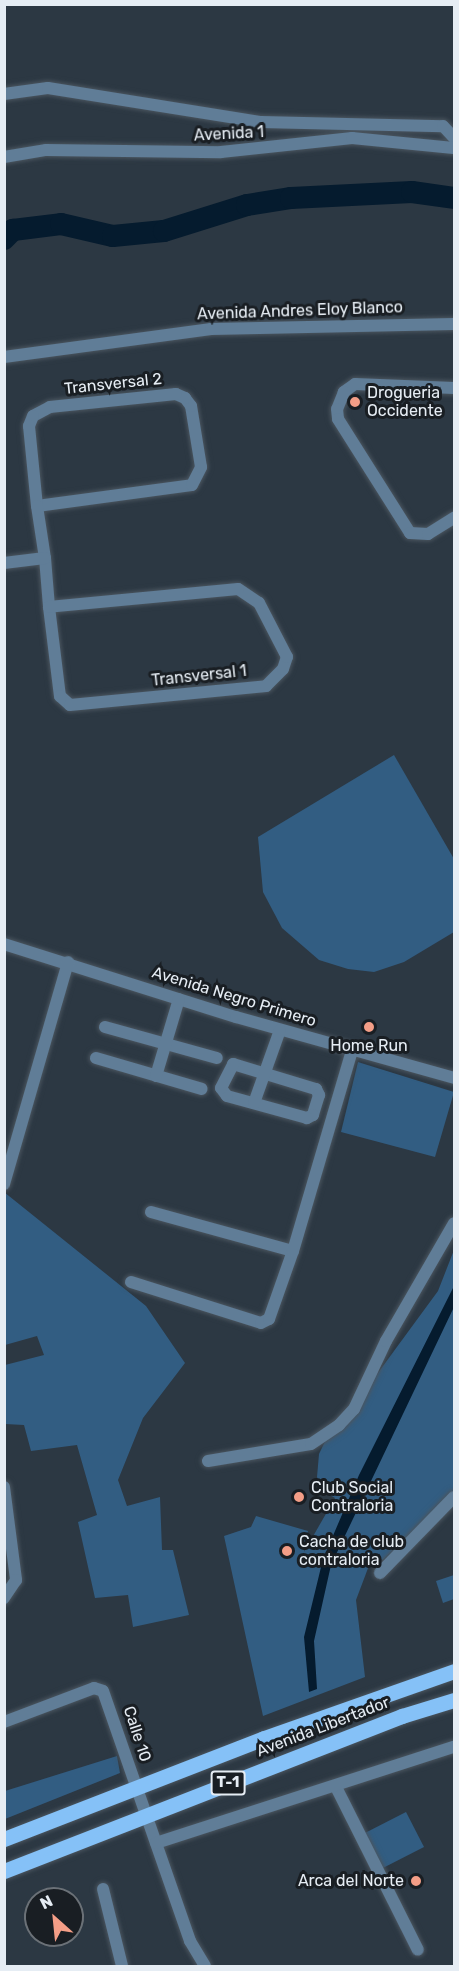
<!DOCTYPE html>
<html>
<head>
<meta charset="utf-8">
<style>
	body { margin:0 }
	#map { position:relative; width:459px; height:1971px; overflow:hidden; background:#2c3843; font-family:Rubik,sans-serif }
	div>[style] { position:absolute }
	.green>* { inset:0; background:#325d82 }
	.water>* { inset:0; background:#051b2e }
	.river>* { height:22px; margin:-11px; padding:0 11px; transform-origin:11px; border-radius:11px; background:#051b2e }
	.roads { filter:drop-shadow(0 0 2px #4a555f) drop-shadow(0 0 2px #4a555f) }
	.minor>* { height:12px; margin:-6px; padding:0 6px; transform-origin:6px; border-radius:6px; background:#607d97 }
	.primary>* { height:15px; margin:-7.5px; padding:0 7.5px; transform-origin:7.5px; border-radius:7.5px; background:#85c1f7 }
	.dots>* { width:16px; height:16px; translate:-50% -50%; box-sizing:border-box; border:3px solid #191e23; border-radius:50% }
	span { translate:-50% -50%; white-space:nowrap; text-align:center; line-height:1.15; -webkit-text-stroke:6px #191e23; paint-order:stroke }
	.shield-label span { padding:2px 4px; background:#191e23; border:2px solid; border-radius:4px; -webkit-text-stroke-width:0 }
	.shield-label { font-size:15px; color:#e6edf4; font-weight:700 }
	.street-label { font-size:16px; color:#e6edf4 }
	.poi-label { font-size:16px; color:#e6edf4 }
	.left { translate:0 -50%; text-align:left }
	.right { translate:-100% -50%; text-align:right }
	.frame { position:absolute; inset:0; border:6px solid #e6edf4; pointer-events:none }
	.north { position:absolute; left:24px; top:1887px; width:60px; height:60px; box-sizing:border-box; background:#191e23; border:2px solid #6b7177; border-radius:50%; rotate:333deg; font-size:16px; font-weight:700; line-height:24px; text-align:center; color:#e6edf4 }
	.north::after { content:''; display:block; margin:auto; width:21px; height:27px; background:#f49e87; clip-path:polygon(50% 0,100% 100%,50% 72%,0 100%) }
</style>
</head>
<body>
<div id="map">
	<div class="green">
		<div style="clip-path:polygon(394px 755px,454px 859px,454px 932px,404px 962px,374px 972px,348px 969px,319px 960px,282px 928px,263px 892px,258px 837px)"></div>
		<div style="clip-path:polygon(358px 1062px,454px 1092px,435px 1157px,341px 1132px)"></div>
		<div style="clip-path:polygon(4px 1192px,146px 1306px,185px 1363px,143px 1418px,118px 1480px,127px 1506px,160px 1497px,162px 1550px,173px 1550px,189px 1615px,133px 1627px,128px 1595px,95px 1598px,78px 1522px,97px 1515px,77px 1445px,31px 1451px,24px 1425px,5px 1424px,5px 1365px,44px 1355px,37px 1336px,5px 1345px)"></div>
		<div style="clip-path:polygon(454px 1250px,454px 1492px,383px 1560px,373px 1555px,356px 1600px,365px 1677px,263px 1716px,224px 1536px,251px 1527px,256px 1516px,308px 1531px,304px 1552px,335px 1498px,323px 1491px,317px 1477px,319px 1454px,330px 1431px,347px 1415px,438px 1291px)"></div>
		<div style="clip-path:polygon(454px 1575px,454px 1599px,443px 1603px,436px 1581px)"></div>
		<div style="clip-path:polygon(117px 1756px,120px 1773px,5px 1819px,5px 1791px)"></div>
		<div style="clip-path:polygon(406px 1812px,424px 1847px,379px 1870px,361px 1835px)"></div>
	</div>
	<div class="water">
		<div style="clip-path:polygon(454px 1286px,454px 1307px,331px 1565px,314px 1641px,317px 1689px,309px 1692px,304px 1637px,323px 1559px,359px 1475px)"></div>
	</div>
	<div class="river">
		<div style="left:4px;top:239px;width:13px;rotate:-45deg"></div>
		<div style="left:13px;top:230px;width:48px;rotate:-7.1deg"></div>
		<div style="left:61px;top:224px;width:53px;rotate:13deg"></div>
		<div style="left:113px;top:236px;width:51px;rotate:-5.6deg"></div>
		<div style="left:164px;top:231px;width:87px;rotate:-17.4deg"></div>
		<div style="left:247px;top:205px;width:45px;rotate:-9deg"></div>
		<div style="left:291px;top:198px;width:121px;rotate:-2.8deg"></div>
		<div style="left:412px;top:192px;width:42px;rotate:8.1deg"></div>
	</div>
	<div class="roads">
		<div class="minor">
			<div style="left:4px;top:94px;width:44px;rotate:-7.8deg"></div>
			<div style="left:48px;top:88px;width:216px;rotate:9.1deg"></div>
			<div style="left:261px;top:122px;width:182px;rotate:1.3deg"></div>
			<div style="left:443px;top:126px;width:16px;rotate:47deg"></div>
			<div style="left:4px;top:157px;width:43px;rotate:-9.5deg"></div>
			<div style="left:46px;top:150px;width:175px;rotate:0.7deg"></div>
			<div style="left:221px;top:152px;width:132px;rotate:-6.1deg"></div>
			<div style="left:352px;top:138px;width:102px;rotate:5.6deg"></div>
			<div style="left:4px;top:357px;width:209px;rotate:-7.7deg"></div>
			<div style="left:211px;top:329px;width:243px;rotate:-1.2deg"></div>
			<div style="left:454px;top:388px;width:99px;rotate:-177.7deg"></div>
			<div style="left:355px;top:384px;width:14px;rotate:144deg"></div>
			<div style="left:344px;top:392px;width:18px;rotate:112deg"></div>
			<div style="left:337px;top:409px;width:10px;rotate:84deg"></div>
			<div style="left:338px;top:419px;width:135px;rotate:57.7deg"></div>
			<div style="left:410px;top:533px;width:18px;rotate:3deg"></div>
			<div style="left:428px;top:534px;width:31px;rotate:-32deg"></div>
			<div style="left:37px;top:506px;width:156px;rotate:-7.7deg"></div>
			<div style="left:192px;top:485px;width:20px;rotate:-63deg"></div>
			<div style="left:201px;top:467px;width:62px;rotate:-99.3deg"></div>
			<div style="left:191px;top:406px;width:10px;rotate:-127deg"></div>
			<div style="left:185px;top:398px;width:10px;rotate:-156deg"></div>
			<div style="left:176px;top:394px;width:127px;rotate:174.1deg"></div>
			<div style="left:50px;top:407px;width:19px;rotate:152deg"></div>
			<div style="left:33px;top:416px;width:11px;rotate:112deg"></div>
			<div style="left:29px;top:426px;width:80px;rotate:84.3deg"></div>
			<div style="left:37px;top:506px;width:53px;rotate:81.3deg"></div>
			<div style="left:45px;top:558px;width:49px;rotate:85.3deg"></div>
			<div style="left:49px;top:607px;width:90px;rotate:83deg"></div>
			<div style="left:60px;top:696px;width:13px;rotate:42deg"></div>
			<div style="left:70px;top:705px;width:197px;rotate:-5.5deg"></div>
			<div style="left:266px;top:686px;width:24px;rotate:-45deg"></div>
			<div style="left:283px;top:669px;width:13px;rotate:-72deg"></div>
			<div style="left:287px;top:657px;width:61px;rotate:-117.4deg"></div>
			<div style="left:259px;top:603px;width:25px;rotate:-146deg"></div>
			<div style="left:238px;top:589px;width:190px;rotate:174.6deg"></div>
			<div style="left:4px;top:563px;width:41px;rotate:-7deg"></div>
			<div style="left:4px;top:944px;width:243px;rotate:17.5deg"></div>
			<div style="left:236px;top:1017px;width:226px;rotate:15.6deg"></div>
			<div style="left:105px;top:1027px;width:116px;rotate:15.5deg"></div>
			<div style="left:96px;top:1058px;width:110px;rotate:16.3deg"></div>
			<div style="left:233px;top:1064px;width:87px;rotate:16.8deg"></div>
			<div style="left:316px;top:1089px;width:7px;rotate:63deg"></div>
			<div style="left:319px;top:1095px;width:21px;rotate:107deg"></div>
			<div style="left:313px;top:1115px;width:7px;rotate:153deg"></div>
			<div style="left:307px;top:1118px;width:83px;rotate:-164.6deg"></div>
			<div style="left:227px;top:1096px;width:10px;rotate:-127deg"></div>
			<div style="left:221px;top:1088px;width:27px;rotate:-63deg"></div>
			<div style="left:156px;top:1076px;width:80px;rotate:-73.4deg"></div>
			<div style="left:254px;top:1103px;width:77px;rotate:-70.4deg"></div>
			<div style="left:4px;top:1184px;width:231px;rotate:-73.9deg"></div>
			<div style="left:151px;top:1212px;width:147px;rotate:15.4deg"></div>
			<div style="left:131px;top:1282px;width:136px;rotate:17.5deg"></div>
			<div style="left:261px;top:1323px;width:9px;rotate:-27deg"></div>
			<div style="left:269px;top:1319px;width:72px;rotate:-70.6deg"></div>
			<div style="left:293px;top:1251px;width:209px;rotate:-73.6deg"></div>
			<div style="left:208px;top:1461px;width:104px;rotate:-9.4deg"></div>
			<div style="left:311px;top:1444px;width:34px;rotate:-34deg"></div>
			<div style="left:339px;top:1425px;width:22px;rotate:-47deg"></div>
			<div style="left:354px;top:1409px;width:75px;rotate:-64.8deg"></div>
			<div style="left:386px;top:1341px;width:136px;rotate:-60deg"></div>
			<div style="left:4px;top:1487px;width:94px;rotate:82.6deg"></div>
			<div style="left:16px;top:1580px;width:22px;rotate:124deg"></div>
			<div style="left:380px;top:1573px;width:106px;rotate:-45.8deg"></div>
			<div style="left:4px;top:1722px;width:96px;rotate:-20.7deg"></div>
			<div style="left:94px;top:1688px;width:9px;rotate:18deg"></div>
			<div style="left:103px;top:1691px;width:265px;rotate:70.8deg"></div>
			<div style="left:190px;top:1941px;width:29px;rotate:59deg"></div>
			<div style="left:336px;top:1787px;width:182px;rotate:63.3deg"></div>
			<div style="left:156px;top:1843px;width:313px;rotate:-17.9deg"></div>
			<div style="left:103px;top:1889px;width:79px;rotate:76.1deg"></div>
		</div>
		<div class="primary">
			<div style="left:4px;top:1839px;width:279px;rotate:-21.2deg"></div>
			<div style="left:264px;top:1738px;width:201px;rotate:-19.4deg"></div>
			<div style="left:4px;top:1871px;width:427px;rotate:-21.3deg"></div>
			<div style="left:402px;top:1716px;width:54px;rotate:-17.1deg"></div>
		</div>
	</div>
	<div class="dots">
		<div style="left:355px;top:402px;background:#f49e87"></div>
		<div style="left:369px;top:1027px;background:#f49e87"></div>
		<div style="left:299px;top:1497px;background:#f49e87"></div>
		<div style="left:287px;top:1551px;background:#f49e87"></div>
		<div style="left:416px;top:1881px;background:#f49e87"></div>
	</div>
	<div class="shield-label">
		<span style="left:228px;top:1783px">T-1</span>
	</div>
	<div class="street-label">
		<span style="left:229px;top:134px;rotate:-3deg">Avenida 1</span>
		<span style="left:300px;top:311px;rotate:-2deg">Avenida Andres Eloy Blanco</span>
		<span style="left:113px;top:384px;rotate:-6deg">Transversal 2</span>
		<span style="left:199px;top:676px;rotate:-6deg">Transversal 1</span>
		<span style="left:234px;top:997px;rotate:17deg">Avenida Negro Primero</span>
		<span style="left:323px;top:1727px;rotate:-21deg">Avenida Libertador</span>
		<span style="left:137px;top:1734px;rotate:72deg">Calle 10</span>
	</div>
	<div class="poi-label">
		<span class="left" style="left:367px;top:402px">Drogueria<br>Occidente</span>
		<span style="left:369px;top:1046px">Home Run</span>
		<span class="left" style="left:311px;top:1497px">Club Social<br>Contraloria</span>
		<span class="left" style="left:299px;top:1551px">Cacha de club<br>contraloria</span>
		<span class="right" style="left:404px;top:1881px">Arca del Norte</span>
	</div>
	<div class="frame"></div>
	<div class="north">N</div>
</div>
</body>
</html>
